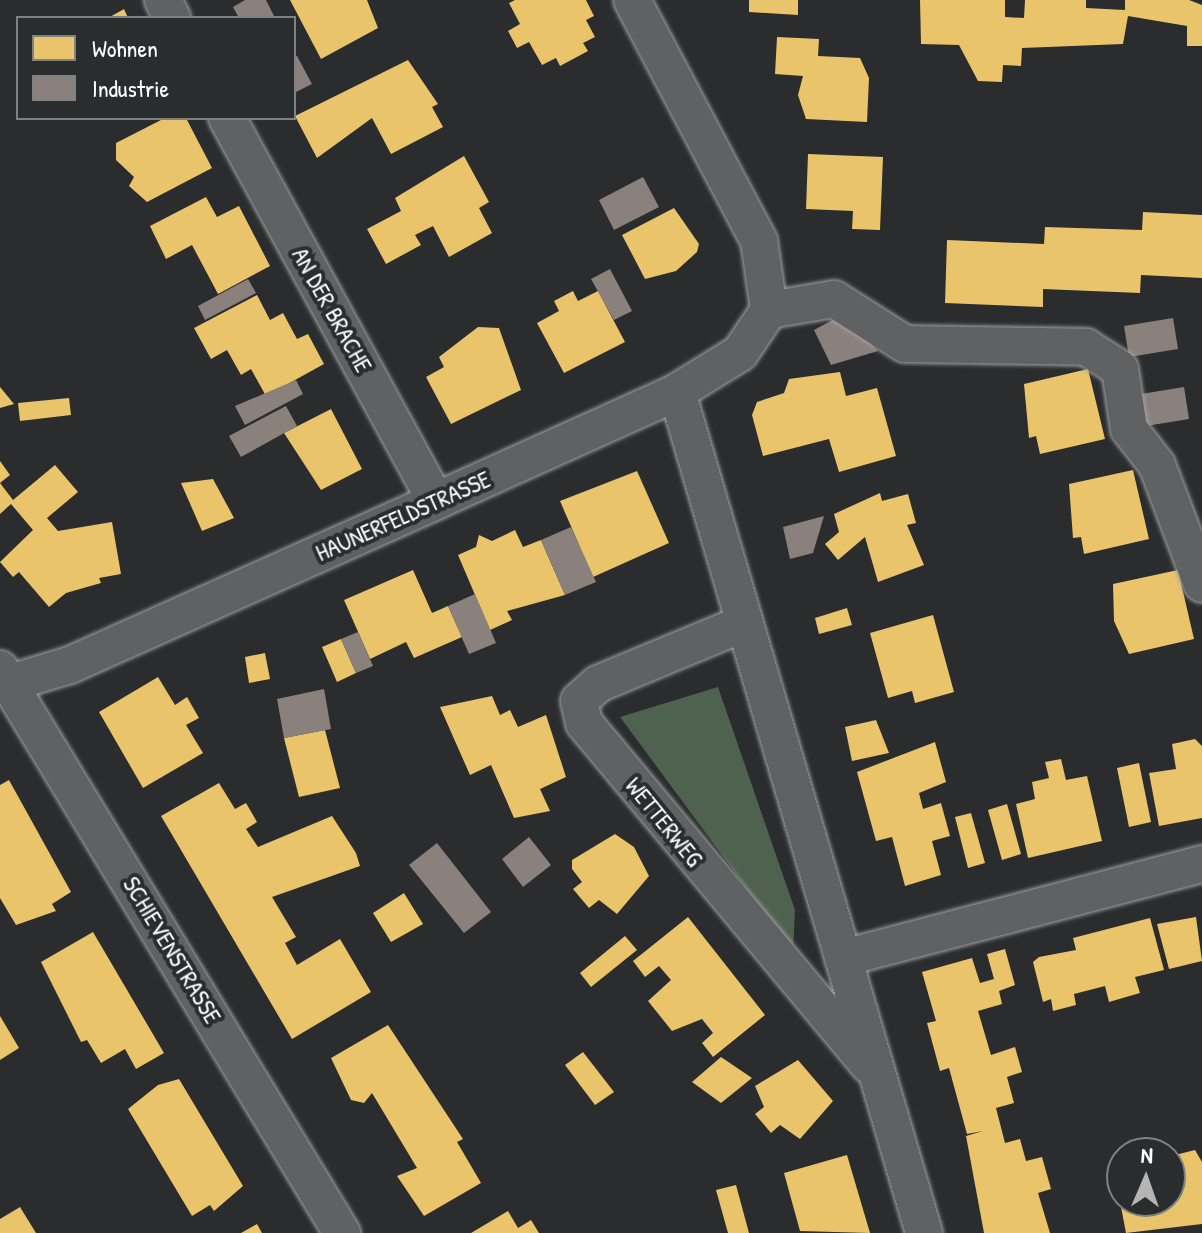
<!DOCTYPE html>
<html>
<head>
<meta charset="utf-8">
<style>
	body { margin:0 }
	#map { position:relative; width:1202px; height:1233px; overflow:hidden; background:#2b2c2d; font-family:"Patrick Hand",sans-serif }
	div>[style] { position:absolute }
	.green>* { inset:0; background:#4f614f }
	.homes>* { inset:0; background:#e9c46a }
	.industry>* { inset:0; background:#8a817c }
	.roads { filter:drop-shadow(0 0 2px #a0a0a0) drop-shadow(0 0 2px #a0a0a0) }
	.street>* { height:36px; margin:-18px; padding:0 18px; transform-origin:18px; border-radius:18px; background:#606162 }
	span { translate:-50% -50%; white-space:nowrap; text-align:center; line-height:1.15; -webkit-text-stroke:8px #2a2d2e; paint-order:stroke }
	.street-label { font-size:24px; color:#fff }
	.legend { position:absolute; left:16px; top:16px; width:280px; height:104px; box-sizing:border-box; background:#2a2d2e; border:2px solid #7f8182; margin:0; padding:10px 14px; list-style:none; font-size:24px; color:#fff }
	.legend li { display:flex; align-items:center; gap:16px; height:40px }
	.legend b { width:40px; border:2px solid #7f8182 }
	.north { position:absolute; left:1106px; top:1137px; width:80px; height:80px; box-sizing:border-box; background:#2a2d2e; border:2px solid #7f8182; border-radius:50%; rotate:2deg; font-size:22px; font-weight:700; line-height:32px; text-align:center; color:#fff }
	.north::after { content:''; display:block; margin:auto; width:28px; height:36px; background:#b5b5b6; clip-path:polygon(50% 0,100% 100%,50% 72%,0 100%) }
</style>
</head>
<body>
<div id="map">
	<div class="green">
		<div style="clip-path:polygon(718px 687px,795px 910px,793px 951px,620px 717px)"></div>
	</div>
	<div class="homes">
		<div style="clip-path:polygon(290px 0,367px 0,378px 28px,321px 59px)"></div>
		<div style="clip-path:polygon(515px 0,586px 0,594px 16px,586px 20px,595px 37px,583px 43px,588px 51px,560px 66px,556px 58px,542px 65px,529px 42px,517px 48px,508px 31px,520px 24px,509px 3px)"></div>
		<div style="clip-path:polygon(749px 0,798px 0,798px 15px,749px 12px)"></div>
		<div style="clip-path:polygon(920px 0,1005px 0,1005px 17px,1024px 18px,1025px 0,1086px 0,1086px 8px,1125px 10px,1125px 0,1189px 0,1202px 5px,1202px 46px,1187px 46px,1187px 26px,1128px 16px,1123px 44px,1022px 48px,1021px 66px,1003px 65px,1002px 82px,978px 81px,959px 45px,921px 44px)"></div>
		<div style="clip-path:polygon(124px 9px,128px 18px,108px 18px)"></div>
		<div style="clip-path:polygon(777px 37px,819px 39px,818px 56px,860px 58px,869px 78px,867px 122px,806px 119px,798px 95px,803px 76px,775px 74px)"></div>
		<div style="clip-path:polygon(408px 60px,438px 104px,432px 107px,443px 127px,391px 154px,372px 118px,317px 158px,295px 116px)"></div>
		<div style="clip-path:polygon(186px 118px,212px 168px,147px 202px,129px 186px,134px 177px,116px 160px,116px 143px,161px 120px)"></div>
		<div style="clip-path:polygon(808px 154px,883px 157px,880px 230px,852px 229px,853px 211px,806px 209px)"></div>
		<div style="clip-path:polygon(464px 156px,489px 202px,479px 208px,492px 233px,449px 257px,433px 226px,415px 235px,421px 245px,386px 264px,367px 229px,401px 211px,395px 198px)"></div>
		<div style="clip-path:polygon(206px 197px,217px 217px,239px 206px,270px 266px,218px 294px,192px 245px,166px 259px,150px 226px)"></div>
		<div style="clip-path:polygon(674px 208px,699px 244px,697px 252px,676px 271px,645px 279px,622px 235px)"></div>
		<div style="clip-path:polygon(1143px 212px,1202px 215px,1202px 278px,1141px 275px,1140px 293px,1043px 289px,1043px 307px,945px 303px,947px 240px,1044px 244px,1045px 227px,1142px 230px)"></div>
		<div style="clip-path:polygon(573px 291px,578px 301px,598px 291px,625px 342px,564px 373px,537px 323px,559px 311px,554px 301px)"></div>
		<div style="clip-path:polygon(257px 295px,270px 320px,283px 313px,297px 339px,308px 334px,324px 364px,266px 396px,251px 369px,241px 375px,227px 350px,211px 359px,194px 328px)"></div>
		<div style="clip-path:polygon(478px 327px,499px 328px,521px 390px,451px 424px,426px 377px,444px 367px,439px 357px)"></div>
		<div style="clip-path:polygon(1088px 369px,1105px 439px,1040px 454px,1036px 436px,1029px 438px,1024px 384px)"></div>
		<div style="clip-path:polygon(840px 372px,846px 396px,877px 388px,896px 456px,839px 472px,829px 439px,763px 456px,752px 415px,757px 402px,784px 393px,789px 379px)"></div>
		<div style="clip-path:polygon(0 387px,14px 404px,0 408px)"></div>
		<div style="clip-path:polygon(69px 398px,71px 415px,20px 421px,18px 403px)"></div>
		<div style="clip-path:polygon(331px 409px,362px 469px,321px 490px,284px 433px)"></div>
		<div style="clip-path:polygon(0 461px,10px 475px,0 483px)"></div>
		<div style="clip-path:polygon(55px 465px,78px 492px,47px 518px,58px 531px,112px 522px,121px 574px,99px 578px,101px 583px,66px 593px,49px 607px,19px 572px,13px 577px,0 562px,33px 530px,11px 504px,0 514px,0 483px,13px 500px)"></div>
		<div style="clip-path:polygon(1133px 470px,1149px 539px,1084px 554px,1081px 537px,1073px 538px,1069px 484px)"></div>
		<div style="clip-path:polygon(637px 471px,669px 543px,593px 577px,560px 501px)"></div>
		<div style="clip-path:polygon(213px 479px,234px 518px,202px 531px,181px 483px)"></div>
		<div style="clip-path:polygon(880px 493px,882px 501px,908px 494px,916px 523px,907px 525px,924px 565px,878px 582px,865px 537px,838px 560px,825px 544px,839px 532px,834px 514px)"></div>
		<div style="clip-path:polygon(515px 530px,523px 547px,541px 540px,565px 595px,507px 611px,512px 620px,490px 630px,458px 555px,476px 547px,479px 535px,492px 541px)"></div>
		<div style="clip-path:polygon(413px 570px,432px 613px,448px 606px,462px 637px,414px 658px,406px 642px,370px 659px,344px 600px)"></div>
		<div style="clip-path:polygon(1178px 570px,1194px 639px,1129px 654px,1114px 621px,1113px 584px)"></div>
		<div style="clip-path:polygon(847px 608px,852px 625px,819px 634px,815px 618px)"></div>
		<div style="clip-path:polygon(933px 615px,954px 692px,915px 703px,912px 691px,888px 698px,870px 633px)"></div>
		<div style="clip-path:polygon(341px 639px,356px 673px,337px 682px,322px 647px)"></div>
		<div style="clip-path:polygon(265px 653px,270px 679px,249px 683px,245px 657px)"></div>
		<div style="clip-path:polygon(158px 677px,175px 705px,187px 697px,199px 718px,186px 725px,203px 753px,143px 788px,99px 712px)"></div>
		<div style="clip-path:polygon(492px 696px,500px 715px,510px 710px,518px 727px,546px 715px,566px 777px,540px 789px,550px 811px,514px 818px,491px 765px,470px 775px,440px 707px)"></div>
		<div style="clip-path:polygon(876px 720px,889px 753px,852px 761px,845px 727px)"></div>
		<div style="clip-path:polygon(325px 730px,340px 788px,299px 797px,284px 738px)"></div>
		<div style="clip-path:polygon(1195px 739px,1202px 746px,1202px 818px,1159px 826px,1149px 773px,1176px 769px,1172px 744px)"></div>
		<div style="clip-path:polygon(935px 742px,946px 782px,919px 793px,923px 809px,941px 803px,950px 836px,932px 841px,941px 875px,905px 886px,892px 837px,876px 841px,857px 772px)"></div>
		<div style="clip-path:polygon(1061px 759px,1066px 780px,1087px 776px,1102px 841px,1028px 858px,1016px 804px,1035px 799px,1032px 782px,1049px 778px,1045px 762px)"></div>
		<div style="clip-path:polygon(1139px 763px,1151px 822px,1129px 827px,1117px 768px)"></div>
		<div style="clip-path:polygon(9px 780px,71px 892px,52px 904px,56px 911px,16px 925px,0 898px,0 785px)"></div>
		<div style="clip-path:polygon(219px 783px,235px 809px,246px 803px,257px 822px,246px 829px,258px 847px,332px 816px,356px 853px,360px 866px,272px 897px,296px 937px,285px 943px,297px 965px,340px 939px,371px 992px,292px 1039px,161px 816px)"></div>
		<div style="clip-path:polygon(1007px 804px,1021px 854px,1002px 860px,988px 810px)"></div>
		<div style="clip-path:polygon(971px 813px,985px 863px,968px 868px,955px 817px)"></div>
		<div style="clip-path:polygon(615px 834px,634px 847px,649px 876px,617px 914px,599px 900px,589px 908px,573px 889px,582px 882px,572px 869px,572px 860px)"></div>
		<div style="clip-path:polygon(404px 893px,423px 924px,391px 942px,373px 913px)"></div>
		<div style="clip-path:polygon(688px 917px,765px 1015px,713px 1057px,702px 1043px,713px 1033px,702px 1019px,672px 1031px,648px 1001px,671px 980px,659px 966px,645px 977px,633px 961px)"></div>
		<div style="clip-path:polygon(1196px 917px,1202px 961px,1169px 969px,1157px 924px)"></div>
		<div style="clip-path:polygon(1150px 918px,1164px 970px,1135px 977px,1140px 993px,1109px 1002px,1105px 986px,1074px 994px,1076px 1005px,1053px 1011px,1051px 999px,1043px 1002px,1033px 962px,1039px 957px,1076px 950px,1073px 938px)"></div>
		<div style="clip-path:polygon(93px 932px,164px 1053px,136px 1069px,125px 1049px,101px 1063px,87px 1040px,81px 1042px,41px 962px)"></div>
		<div style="clip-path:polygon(625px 936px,637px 950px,591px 987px,580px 973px)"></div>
		<div style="clip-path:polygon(1005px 949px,1015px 985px,999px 991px,1002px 1004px,978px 1011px,991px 1055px,1015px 1047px,1022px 1072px,1007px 1077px,1014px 1103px,996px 1108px,1005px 1143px,1020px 1139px,1026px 1161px,1042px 1157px,1051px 1189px,1038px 1193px,1050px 1233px,984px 1233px,966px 1136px,983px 1131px,967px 1134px,949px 1068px,940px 1071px,927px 1023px,936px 1021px,922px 972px,972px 958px,980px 983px,994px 979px,987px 954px)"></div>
		<div style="clip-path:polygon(0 1016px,19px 1048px,0 1060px)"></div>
		<div style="clip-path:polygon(388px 1025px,463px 1139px,457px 1142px,481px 1183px,424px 1216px,397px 1176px,417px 1168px,372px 1093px,364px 1103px,351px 1100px,331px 1058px)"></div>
		<div style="clip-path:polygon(583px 1052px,614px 1092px,595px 1105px,565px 1065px)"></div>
		<div style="clip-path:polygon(721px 1057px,752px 1078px,721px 1103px,692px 1082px)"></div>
		<div style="clip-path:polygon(798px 1060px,833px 1101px,800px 1139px,780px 1125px,771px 1133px,755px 1114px,764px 1107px,755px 1086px)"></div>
		<div style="clip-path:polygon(179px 1079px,243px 1186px,214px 1211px,210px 1205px,192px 1216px,128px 1109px,158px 1085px)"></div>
		<div style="clip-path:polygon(1195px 1150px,1202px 1162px,1202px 1224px,1126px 1233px,1114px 1170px,1122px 1168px,1122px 1201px,1170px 1201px,1171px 1156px)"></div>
		<div style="clip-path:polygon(847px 1155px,870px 1233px,800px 1231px,784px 1173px)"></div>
		<div style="clip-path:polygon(736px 1185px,749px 1233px,728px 1233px,716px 1190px)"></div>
		<div style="clip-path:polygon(20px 1207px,36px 1233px,0 1233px,0 1219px)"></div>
		<div style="clip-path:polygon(508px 1211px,518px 1228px,531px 1220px,539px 1233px,471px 1233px)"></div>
		<div style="clip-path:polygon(257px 1224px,262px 1233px,241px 1233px)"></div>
	</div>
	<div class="industry">
		<div style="clip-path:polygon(245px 0,266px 0,275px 18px,239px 18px,233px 7px)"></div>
		<div style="clip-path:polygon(297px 56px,312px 84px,294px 93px,294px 57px)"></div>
		<div style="clip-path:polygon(643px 177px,659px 207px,614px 230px,599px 200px)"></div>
		<div style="clip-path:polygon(610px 269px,632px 311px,614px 320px,591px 279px)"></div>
		<div style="clip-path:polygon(248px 279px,256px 293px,205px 320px,198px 306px)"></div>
		<div style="clip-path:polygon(840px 316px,878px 351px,831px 365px,814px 330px)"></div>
		<div style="clip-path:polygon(1173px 318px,1178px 349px,1129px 357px,1124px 326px)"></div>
		<div style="clip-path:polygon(296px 380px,303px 394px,245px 425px,235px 406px)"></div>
		<div style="clip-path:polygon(1184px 387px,1189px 419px,1140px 427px,1135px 395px)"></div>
		<div style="clip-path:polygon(286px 406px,297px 426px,241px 457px,229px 436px)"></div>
		<div style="clip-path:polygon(824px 516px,813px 553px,790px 559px,783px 527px)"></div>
		<div style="clip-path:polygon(571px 527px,596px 582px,565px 595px,541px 540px)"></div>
		<div style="clip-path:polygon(475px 594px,496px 643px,469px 654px,448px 606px)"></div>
		<div style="clip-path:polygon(358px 632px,373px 666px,356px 673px,341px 639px)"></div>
		<div style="clip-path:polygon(324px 689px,331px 729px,284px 738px,277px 699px)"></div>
		<div style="clip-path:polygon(529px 837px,551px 865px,523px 887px,502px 859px)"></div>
		<div style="clip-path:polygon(437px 843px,491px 912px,464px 933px,409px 865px)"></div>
	</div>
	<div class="roads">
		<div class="street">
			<div style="left:163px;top:0;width:20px;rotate:63deg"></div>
			<div style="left:227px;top:118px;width:436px;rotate:61.4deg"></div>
			<div style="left:769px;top:310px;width:66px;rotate:-9.6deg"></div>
			<div style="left:834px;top:299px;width:84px;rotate:32.4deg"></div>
			<div style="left:905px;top:344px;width:181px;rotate:0.9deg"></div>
			<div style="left:1086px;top:347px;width:40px;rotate:32.9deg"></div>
			<div style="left:1120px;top:369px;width:61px;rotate:81.5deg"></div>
			<div style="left:1129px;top:429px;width:46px;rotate:52.1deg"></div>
			<div style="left:1157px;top:465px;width:127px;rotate:69.3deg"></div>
			<div style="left:677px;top:392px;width:877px;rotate:73.63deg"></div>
			<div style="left:742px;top:624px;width:156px;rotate:157.4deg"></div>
			<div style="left:598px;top:684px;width:25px;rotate:138deg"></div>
			<div style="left:579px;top:701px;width:23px;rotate:77deg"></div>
			<div style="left:584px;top:723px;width:445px;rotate:50.2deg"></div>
			<div style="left:0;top:669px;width:660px;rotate:58.77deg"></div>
			<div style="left:0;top:686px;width:73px;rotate:-16.7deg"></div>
			<div style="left:70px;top:665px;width:401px;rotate:-24.1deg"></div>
			<div style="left:436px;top:501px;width:265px;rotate:-24.3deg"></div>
			<div style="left:677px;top:392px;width:74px;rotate:-31.8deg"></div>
			<div style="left:740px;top:353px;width:52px;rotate:-56deg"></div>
			<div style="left:769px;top:310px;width:70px;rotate:-98.2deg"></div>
			<div style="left:759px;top:241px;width:272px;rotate:-117.8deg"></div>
			<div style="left:843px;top:958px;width:371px;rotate:-14.7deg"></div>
		</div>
	</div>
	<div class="street-label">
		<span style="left:332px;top:310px;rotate:61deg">AN DER BRACHE</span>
		<span style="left:403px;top:516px;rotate:-24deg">HAUNERFELDSTRASSE</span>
		<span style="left:664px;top:822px;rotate:51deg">WETTERWEG</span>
		<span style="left:172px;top:950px;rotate:59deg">SCHIEVENSTRASSE</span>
	</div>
	<ul class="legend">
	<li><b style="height:22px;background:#e9c46a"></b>Wohnen</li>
	<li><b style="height:22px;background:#8a817c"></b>Industrie</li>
	</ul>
	<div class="north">N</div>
</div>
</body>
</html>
